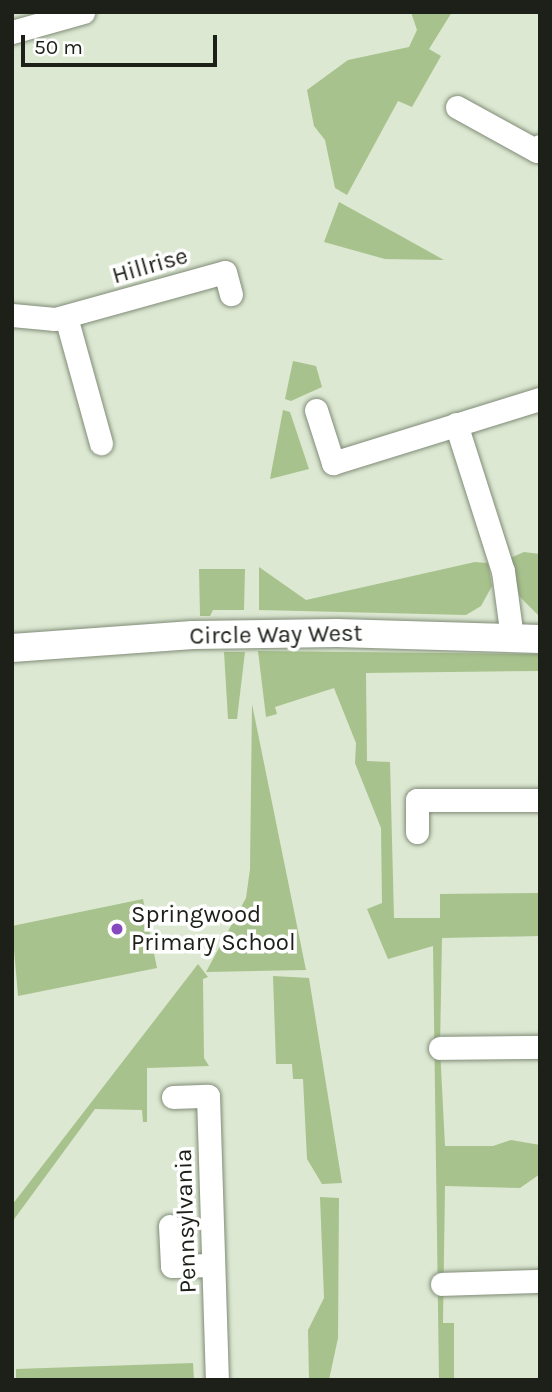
<!DOCTYPE html>
<html>
<head>
<meta charset="utf-8">
<style>
	body { margin:0 }
	#map { position:relative; width:552px; height:1392px; overflow:hidden; background:#dce8d2; font-family:Karla,sans-serif }
	div>[style] { position:absolute }
	.green>* { inset:0; background:#a7c28c }
	.roads { filter:drop-shadow(0 0 2px #818c78) drop-shadow(0 0 2px #818c78) }
	.minor>* { height:23px; margin:-11.5px; padding:0 11.5px; transform-origin:11.5px; border-radius:11.5px; background:#fff }
	.tertiary>* { height:28px; margin:-14px; padding:0 14px; transform-origin:14px; border-radius:14px; background:#fff }
	.dots>* { width:19px; height:19px; translate:-50% -50%; box-sizing:border-box; border:4px solid #fff; border-radius:50% }
	span { translate:-50% -50%; white-space:nowrap; text-align:center; line-height:1.15; -webkit-text-stroke:7px #fff; paint-order:stroke }
	.street-label { font-size:24px; color:#1c2018 }
	.poi-label { font-size:24px; color:#1c2018 }
	.left { translate:0 -50%; text-align:left }
	.frame { position:absolute; inset:0; border:14px solid #1c2018; pointer-events:none }
	.scale { position:absolute; left:21px; top:35px; width:196px; height:32px; box-sizing:border-box; border:4px solid #1c2018; border-top:0; padding-left:9px; font-size:21px; line-height:24px; white-space:nowrap; color:#1c2018; -webkit-text-stroke:5px #fff; paint-order:stroke }
</style>
</head>
<body>
<div id="map">
	<div class="green">
		<div style="clip-path:polygon(411px 12px,452px 12px,429px 49px,441px 56px,412px 107px,398px 101px,347px 195px,335px 188px,325px 140px,314px 126px,307px 90px,348px 60px,409px 47px,417px 30px)"></div>
		<div style="clip-path:polygon(339px 202px,399px 235px,444px 260px,385px 259px,324px 242px)"></div>
		<div style="clip-path:polygon(293px 361px,316px 366px,322px 387px,291px 401px,285px 399px)"></div>
		<div style="clip-path:polygon(283px 410px,290px 412px,309px 469px,270px 479px)"></div>
		<div style="clip-path:polygon(524px 552px,540px 554px,540px 617px,520px 597px,508px 559px)"></div>
		<div style="clip-path:polygon(475px 562px,488px 563px,492px 586px,481px 606px,466px 615px,259px 610px,259px 567px,306px 600px)"></div>
		<div style="clip-path:polygon(199px 569px,245px 569px,244px 610px,213px 610px,210px 616px,200px 616px)"></div>
		<div style="clip-path:polygon(258px 651px,540px 654px,540px 671px,366px 673px,367px 761px,390px 762px,394px 918px,440px 918px,440px 894px,540px 893px,540px 936px,442px 938px,440px 1048px,445px 1146px,493px 1146px,511px 1140px,540px 1145px,540px 1174px,520px 1188px,445px 1186px,443px 1323px,454px 1323px,454px 1380px,439px 1380px,433px 946px,388px 959px,367px 909px,382px 903px,381px 828px,355px 763px,356px 743px,334px 688px,275px 707px,277px 714px,266px 717px)"></div>
		<div style="clip-path:polygon(224px 652px,245px 652px,237px 719px,228px 719px)"></div>
		<div style="clip-path:polygon(252px 704px,306px 970px,206px 972px,246px 898px,250px 869px)"></div>
		<div style="clip-path:polygon(143px 899px,157px 968px,18px 996px,12px 926px)"></div>
		<div style="clip-path:polygon(198px 964px,208px 977px,203px 979px,204px 1058px,209px 1066px,147px 1068px,147px 1122px,143px 1122px,142px 1110px,95px 1109px,12px 1222px,12px 1205px)"></div>
		<div style="clip-path:polygon(273px 976px,309px 978px,342px 1183px,322px 1184px,307px 1159px,303px 1079px,293px 1079px,292px 1064px,276px 1064px)"></div>
		<div style="clip-path:polygon(320px 1197px,339px 1198px,338px 1338px,329px 1380px,309px 1380px,308px 1330px,324px 1298px)"></div>
		<div style="clip-path:polygon(193px 1363px,194px 1380px,16px 1380px,16px 1369px)"></div>
	</div>
	<div class="roads">
		<div class="minor">
			<div style="left:12px;top:32px;width:74px;rotate:-15.7deg"></div>
			<div style="left:457px;top:107px;width:91px;rotate:28.8deg"></div>
			<div style="left:537px;top:151px;width:6px;rotate:-59deg"></div>
			<div style="left:12px;top:315px;width:43px;rotate:5.3deg"></div>
			<div style="left:55px;top:319px;width:176px;rotate:-15.5deg"></div>
			<div style="left:225px;top:272px;width:23px;rotate:75deg"></div>
			<div style="left:66px;top:317px;width:131px;rotate:74.5deg"></div>
			<div style="left:316px;top:410px;width:56px;rotate:72.2deg"></div>
			<div style="left:333px;top:463px;width:217px;rotate:-17.2deg"></div>
			<div style="left:456px;top:424px;width:154px;rotate:72.3deg"></div>
			<div style="left:503px;top:571px;width:68px;rotate:82.3deg"></div>
			<div style="left:417px;top:832px;width:32px;rotate:-90deg"></div>
			<div style="left:417px;top:800px;width:123px"></div>
			<div style="left:440px;top:1048px;width:100px;rotate:-0.6deg"></div>
			<div style="left:173px;top:1097px;width:35px;rotate:-2deg"></div>
			<div style="left:208px;top:1096px;width:284px;rotate:88.2deg"></div>
			<div style="left:170px;top:1226px;width:40px;rotate:87.1deg"></div>
			<div style="left:172px;top:1266px;width:41px;rotate:-1.4deg"></div>
			<div style="left:442px;top:1284px;width:98px;rotate:-1.8deg"></div>
		</div>
		<div class="tertiary">
			<div style="left:12px;top:648px;width:181px;rotate:-4.1deg"></div>
			<div style="left:193px;top:635px;width:144px;rotate:-0.8deg"></div>
			<div style="left:337px;top:633px;width:203px;rotate:1.7deg"></div>
		</div>
	</div>
	<div class="dots">
		<div style="left:117px;top:929px;background:#8749be"></div>
	</div>
	<div class="street-label">
		<span style="left:150px;top:266px;rotate:-16deg">Hillrise</span>
		<span style="left:276px;top:635px;rotate:-1deg">Circle Way West</span>
		<span style="left:186px;top:1221px;rotate:-92deg">Pennsylvania</span>
	</div>
	<div class="poi-label">
		<span class="left" style="left:131px;top:929px">Springwood<br>Primary School</span>
	</div>
	<div class="frame"></div>
	<div class="scale">50 m</div>
</div>
</body>
</html>
